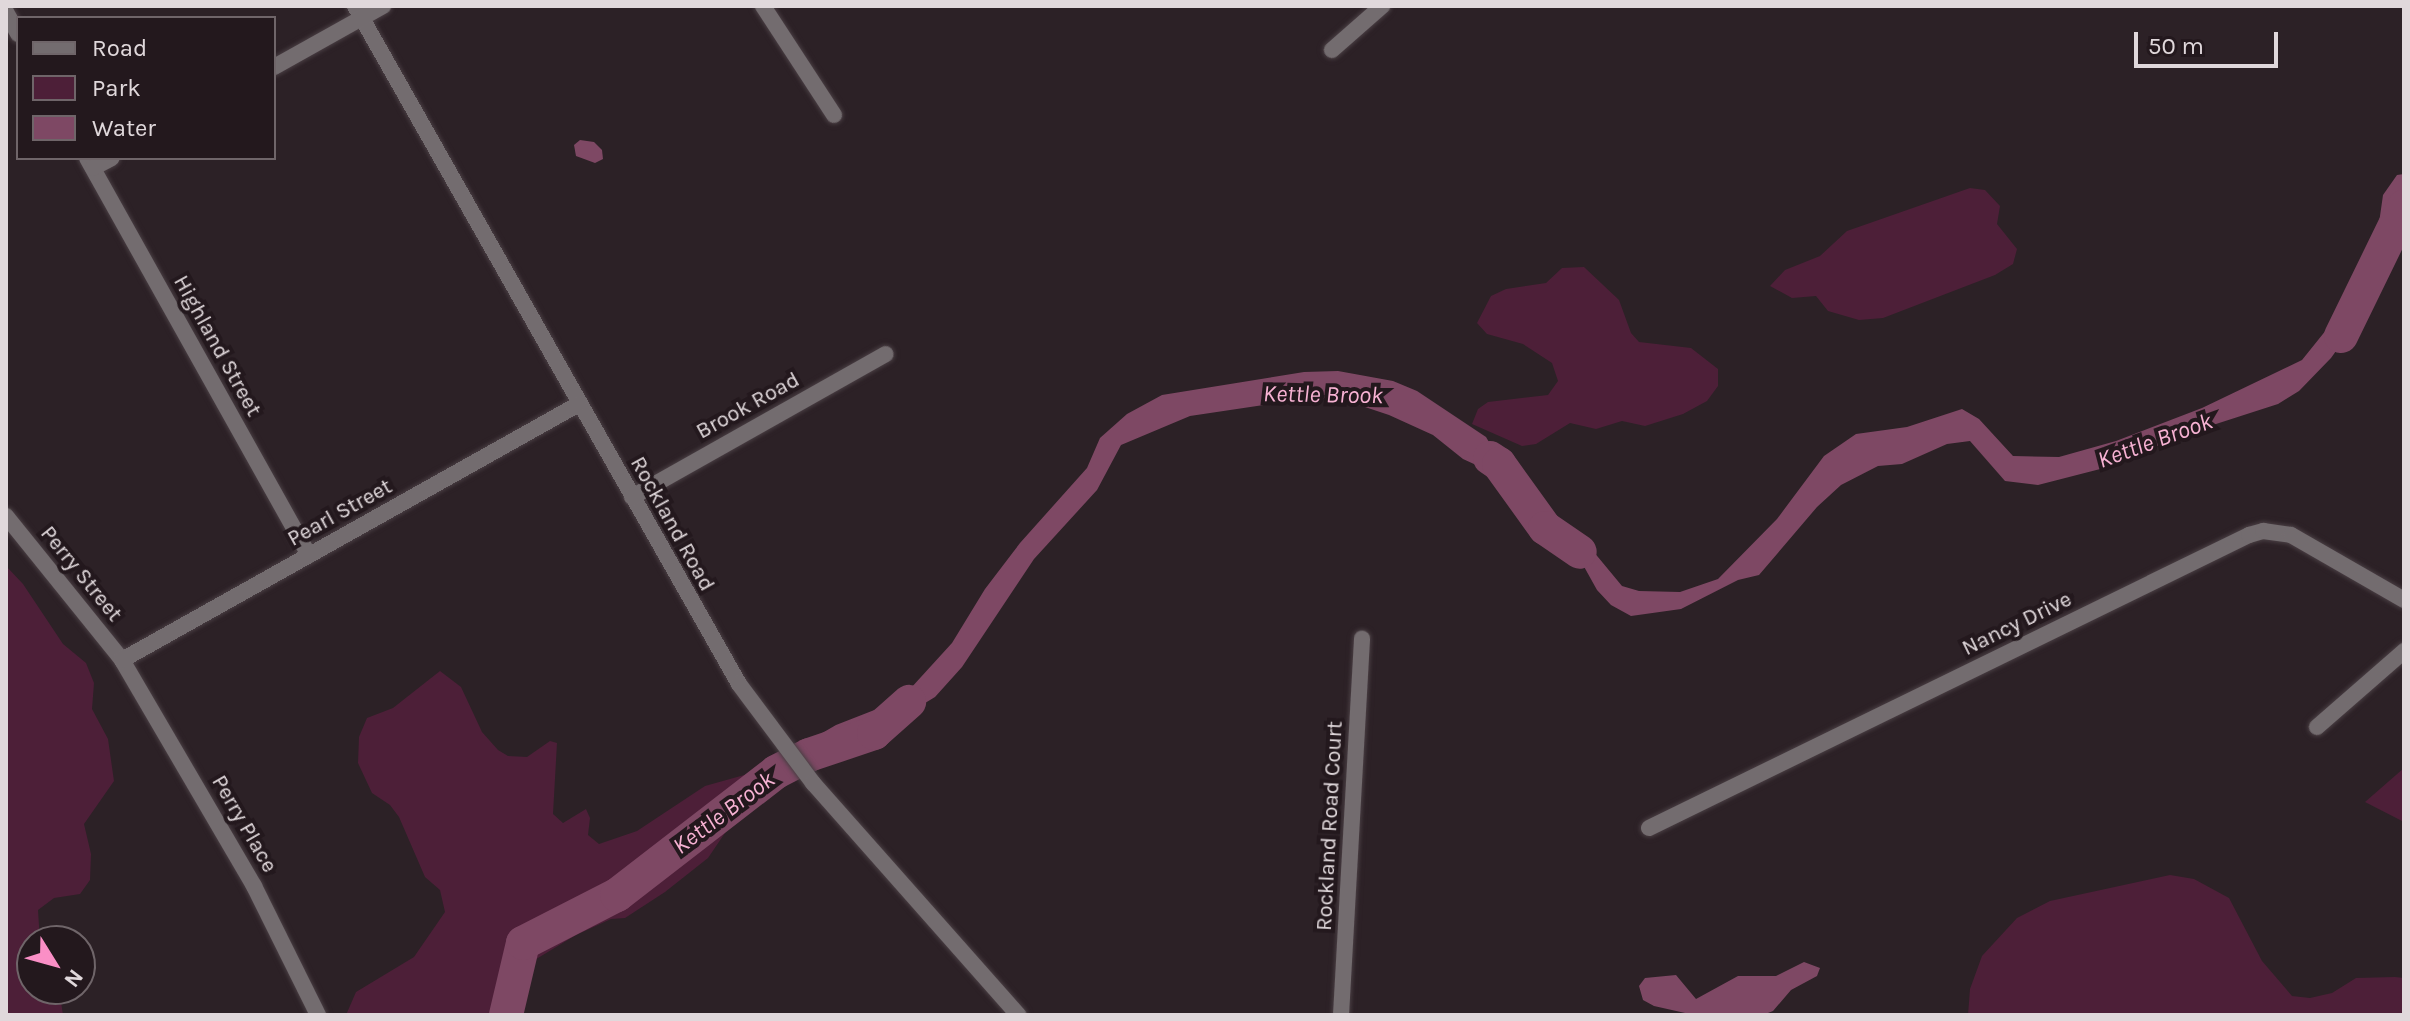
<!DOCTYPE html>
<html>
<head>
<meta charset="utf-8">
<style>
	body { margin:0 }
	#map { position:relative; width:2410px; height:1021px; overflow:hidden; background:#2c2126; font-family:Karla,sans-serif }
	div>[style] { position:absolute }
	.green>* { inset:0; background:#4d1f38 }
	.water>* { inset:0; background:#7e4864 }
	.river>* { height:34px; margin:-17px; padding:0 17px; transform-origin:17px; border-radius:17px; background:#7e4864 }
	.roads { filter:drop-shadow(0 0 2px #493e43) drop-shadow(0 0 2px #493e43) }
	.minor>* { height:16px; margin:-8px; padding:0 8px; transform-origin:8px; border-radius:8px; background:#736c6f }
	span { translate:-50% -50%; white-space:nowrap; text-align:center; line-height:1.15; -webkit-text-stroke:8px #23181d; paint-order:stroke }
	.street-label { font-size:22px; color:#e0d8db }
	.water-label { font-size:24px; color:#f7b2d3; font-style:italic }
	.frame { position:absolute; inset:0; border:8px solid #e0d8db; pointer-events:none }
	.legend { position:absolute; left:16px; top:16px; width:260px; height:144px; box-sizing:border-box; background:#23181d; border:2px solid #6f6569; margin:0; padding:10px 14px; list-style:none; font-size:24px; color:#e0d8db }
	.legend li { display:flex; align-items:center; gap:16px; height:40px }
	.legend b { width:40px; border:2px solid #6f6569 }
	.north { position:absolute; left:16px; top:925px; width:80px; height:80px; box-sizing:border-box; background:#23181d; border:2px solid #6f6569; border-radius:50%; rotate:127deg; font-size:22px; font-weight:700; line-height:32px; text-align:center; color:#e0d8db }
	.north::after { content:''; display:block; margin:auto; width:28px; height:36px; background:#fa8fc6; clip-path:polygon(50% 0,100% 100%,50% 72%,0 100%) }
	.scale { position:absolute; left:2134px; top:32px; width:144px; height:36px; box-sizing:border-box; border:4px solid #e0d8db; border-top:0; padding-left:10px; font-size:24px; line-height:28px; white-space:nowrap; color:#e0d8db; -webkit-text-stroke:6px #23181d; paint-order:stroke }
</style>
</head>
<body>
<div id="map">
	<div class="green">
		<div style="clip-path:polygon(1970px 188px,1985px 190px,2000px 206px,1997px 224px,2017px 249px,2013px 264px,1995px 275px,1883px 318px,1859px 320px,1828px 311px,1816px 296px,1792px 298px,1770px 286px,1785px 270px,1820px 256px,1847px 231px)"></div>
		<div style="clip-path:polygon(1584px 267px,1619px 300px,1631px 333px,1639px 342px,1691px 348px,1718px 369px,1718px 386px,1707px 401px,1683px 414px,1645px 426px,1622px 421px,1596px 429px,1570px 423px,1536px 444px,1522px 446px,1472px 424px,1478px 409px,1488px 402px,1548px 395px,1558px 381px,1552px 363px,1523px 344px,1487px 334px,1477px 323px,1491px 296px,1506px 289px,1546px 283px,1562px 268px)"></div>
		<div style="clip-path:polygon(6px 566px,23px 584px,63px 644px,86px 663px,94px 683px,92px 709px,108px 739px,114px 781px,84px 824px,91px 854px,90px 880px,80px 894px,54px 898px,38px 910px,40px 941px,32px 941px,32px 989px,59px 989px,63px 1015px,6px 1015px)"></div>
		<div style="clip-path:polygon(440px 671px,461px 687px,482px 732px,498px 750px,508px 756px,527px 757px,550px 741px,557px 743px,553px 814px,563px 823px,586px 809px,590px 818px,588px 835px,599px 844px,637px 831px,705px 786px,755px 772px,766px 788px,746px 802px,708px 858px,665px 892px,625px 918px,611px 919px,576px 935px,528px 964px,506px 1015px,346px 1015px,356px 992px,414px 957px,445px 912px,440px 890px,425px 877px,399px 817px,390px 805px,372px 793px,358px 763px,359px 737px,367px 718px,393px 708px)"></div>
		<div style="clip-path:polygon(2404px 768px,2404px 822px,2365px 802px)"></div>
		<div style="clip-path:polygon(2170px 875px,2194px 879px,2229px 898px,2262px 961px,2292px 996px,2310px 998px,2332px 993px,2356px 978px,2395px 977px,2404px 978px,2404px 1015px,1968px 1015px,1970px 989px,1982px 956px,2017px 918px,2050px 901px)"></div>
	</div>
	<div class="water">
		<div style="clip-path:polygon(580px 140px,594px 142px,602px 150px,603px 159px,595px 163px,576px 156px,574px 145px)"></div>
		<div style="clip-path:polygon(2404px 174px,2404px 219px,2367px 281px,2351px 330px,2331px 358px,2299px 391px,2278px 404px,2185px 434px,2108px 467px,2038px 485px,2005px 481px,1970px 441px,1947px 444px,1902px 464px,1878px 466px,1841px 485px,1817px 507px,1759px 575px,1738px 580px,1681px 609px,1631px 616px,1611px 605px,1597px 590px,1577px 554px,1555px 547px,1527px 528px,1487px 470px,1463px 459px,1433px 435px,1389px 415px,1338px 398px,1304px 399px,1190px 416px,1121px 445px,1097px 490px,1034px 559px,962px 667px,935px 697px,879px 731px,817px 752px,785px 771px,766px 788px,755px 772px,836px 725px,900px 700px,952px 643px,985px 589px,1020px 543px,1087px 468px,1100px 438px,1127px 414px,1162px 395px,1304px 372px,1338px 371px,1393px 381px,1417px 391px,1486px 437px,1534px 519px,1593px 551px,1622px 586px,1639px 591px,1680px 592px,1718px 579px,1777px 519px,1824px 456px,1856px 434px,1907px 427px,1962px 409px,1979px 419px,2013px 456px,2059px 457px,2116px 441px,2202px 408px,2302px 360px,2343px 309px,2358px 270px,2377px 237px,2383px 195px,2397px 175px)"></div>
		<div style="clip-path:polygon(1804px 962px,1820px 968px,1817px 976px,1791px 990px,1773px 1011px,1763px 1015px,1694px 1015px,1654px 1006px,1643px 1000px,1639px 986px,1645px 978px,1676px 975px,1696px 999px,1738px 976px,1776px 976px)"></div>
	</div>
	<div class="river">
		<div style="left:2341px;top:336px;width:144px;rotate:-64deg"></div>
		<div style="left:1490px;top:458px;width:11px;rotate:34deg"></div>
		<div style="left:1499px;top:464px;width:79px;rotate:54.3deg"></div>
		<div style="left:1545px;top:528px;width:42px;rotate:34.4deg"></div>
		<div style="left:506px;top:1015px;width:74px;rotate:-76.7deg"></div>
		<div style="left:523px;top:943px;width:106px;rotate:-27.1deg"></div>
		<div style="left:617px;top:895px;width:201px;rotate:-37.7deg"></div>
		<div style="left:776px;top:772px;width:37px;rotate:-27deg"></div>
		<div style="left:809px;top:755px;width:69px;rotate:-18.7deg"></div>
		<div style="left:874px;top:733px;width:47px;rotate:-41.5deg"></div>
	</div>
	<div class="roads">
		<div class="minor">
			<div style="left:355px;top:6px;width:779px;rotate:60.47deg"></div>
			<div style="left:739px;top:684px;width:124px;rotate:53.2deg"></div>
			<div style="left:813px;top:783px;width:310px;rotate:48.5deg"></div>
			<div style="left:763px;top:6px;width:130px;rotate:56.9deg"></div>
			<div style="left:6px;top:12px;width:25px;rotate:61deg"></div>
			<div style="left:1332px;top:50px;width:67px;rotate:-41.3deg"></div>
			<div style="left:274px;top:67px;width:125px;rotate:-29.2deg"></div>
			<div style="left:87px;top:158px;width:455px;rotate:60.8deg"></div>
			<div style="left:93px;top:168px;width:21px;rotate:-28deg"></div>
			<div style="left:632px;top:497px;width:291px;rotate:-29.4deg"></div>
			<div style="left:6px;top:516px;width:185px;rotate:51.1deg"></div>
			<div style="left:122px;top:660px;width:262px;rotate:59.7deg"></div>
			<div style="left:254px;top:886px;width:144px;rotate:63.6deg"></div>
			<div style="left:122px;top:660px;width:524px;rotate:-29.26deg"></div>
			<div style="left:2317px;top:727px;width:116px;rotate:-41.1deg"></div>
			<div style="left:1649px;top:828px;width:668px;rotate:-26.03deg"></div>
			<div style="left:2249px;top:535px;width:15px;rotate:-16deg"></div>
			<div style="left:2263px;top:531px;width:28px;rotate:8deg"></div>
			<div style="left:2291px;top:535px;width:130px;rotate:29.9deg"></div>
			<div style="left:1341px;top:1015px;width:377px;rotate:-86.8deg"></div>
		</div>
	</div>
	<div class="street-label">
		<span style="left:217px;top:346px;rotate:61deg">Highland Street</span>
		<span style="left:748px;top:406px;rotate:-29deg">Brook Road</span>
		<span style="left:340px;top:513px;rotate:-29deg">Pearl Street</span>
		<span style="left:672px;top:524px;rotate:61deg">Rockland Road</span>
		<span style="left:81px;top:574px;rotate:51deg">Perry Street</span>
		<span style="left:2017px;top:624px;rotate:-26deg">Nancy Drive</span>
		<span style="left:244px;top:824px;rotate:60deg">Perry Place</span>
		<span style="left:1330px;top:826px;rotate:-87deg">Rockland Road Court</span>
	</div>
	<div class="water-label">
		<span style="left:1323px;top:395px;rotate:1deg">Kettle Brook</span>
		<span style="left:2155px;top:441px;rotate:-20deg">Kettle Brook</span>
		<span style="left:724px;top:813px;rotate:-37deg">Kettle Brook</span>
	</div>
	<div class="frame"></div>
	<ul class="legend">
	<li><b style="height:10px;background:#736c6f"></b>Road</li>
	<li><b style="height:22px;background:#4d1f38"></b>Park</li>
	<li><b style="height:22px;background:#7e4864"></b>Water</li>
	</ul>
	<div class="north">N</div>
	<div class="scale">50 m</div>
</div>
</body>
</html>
